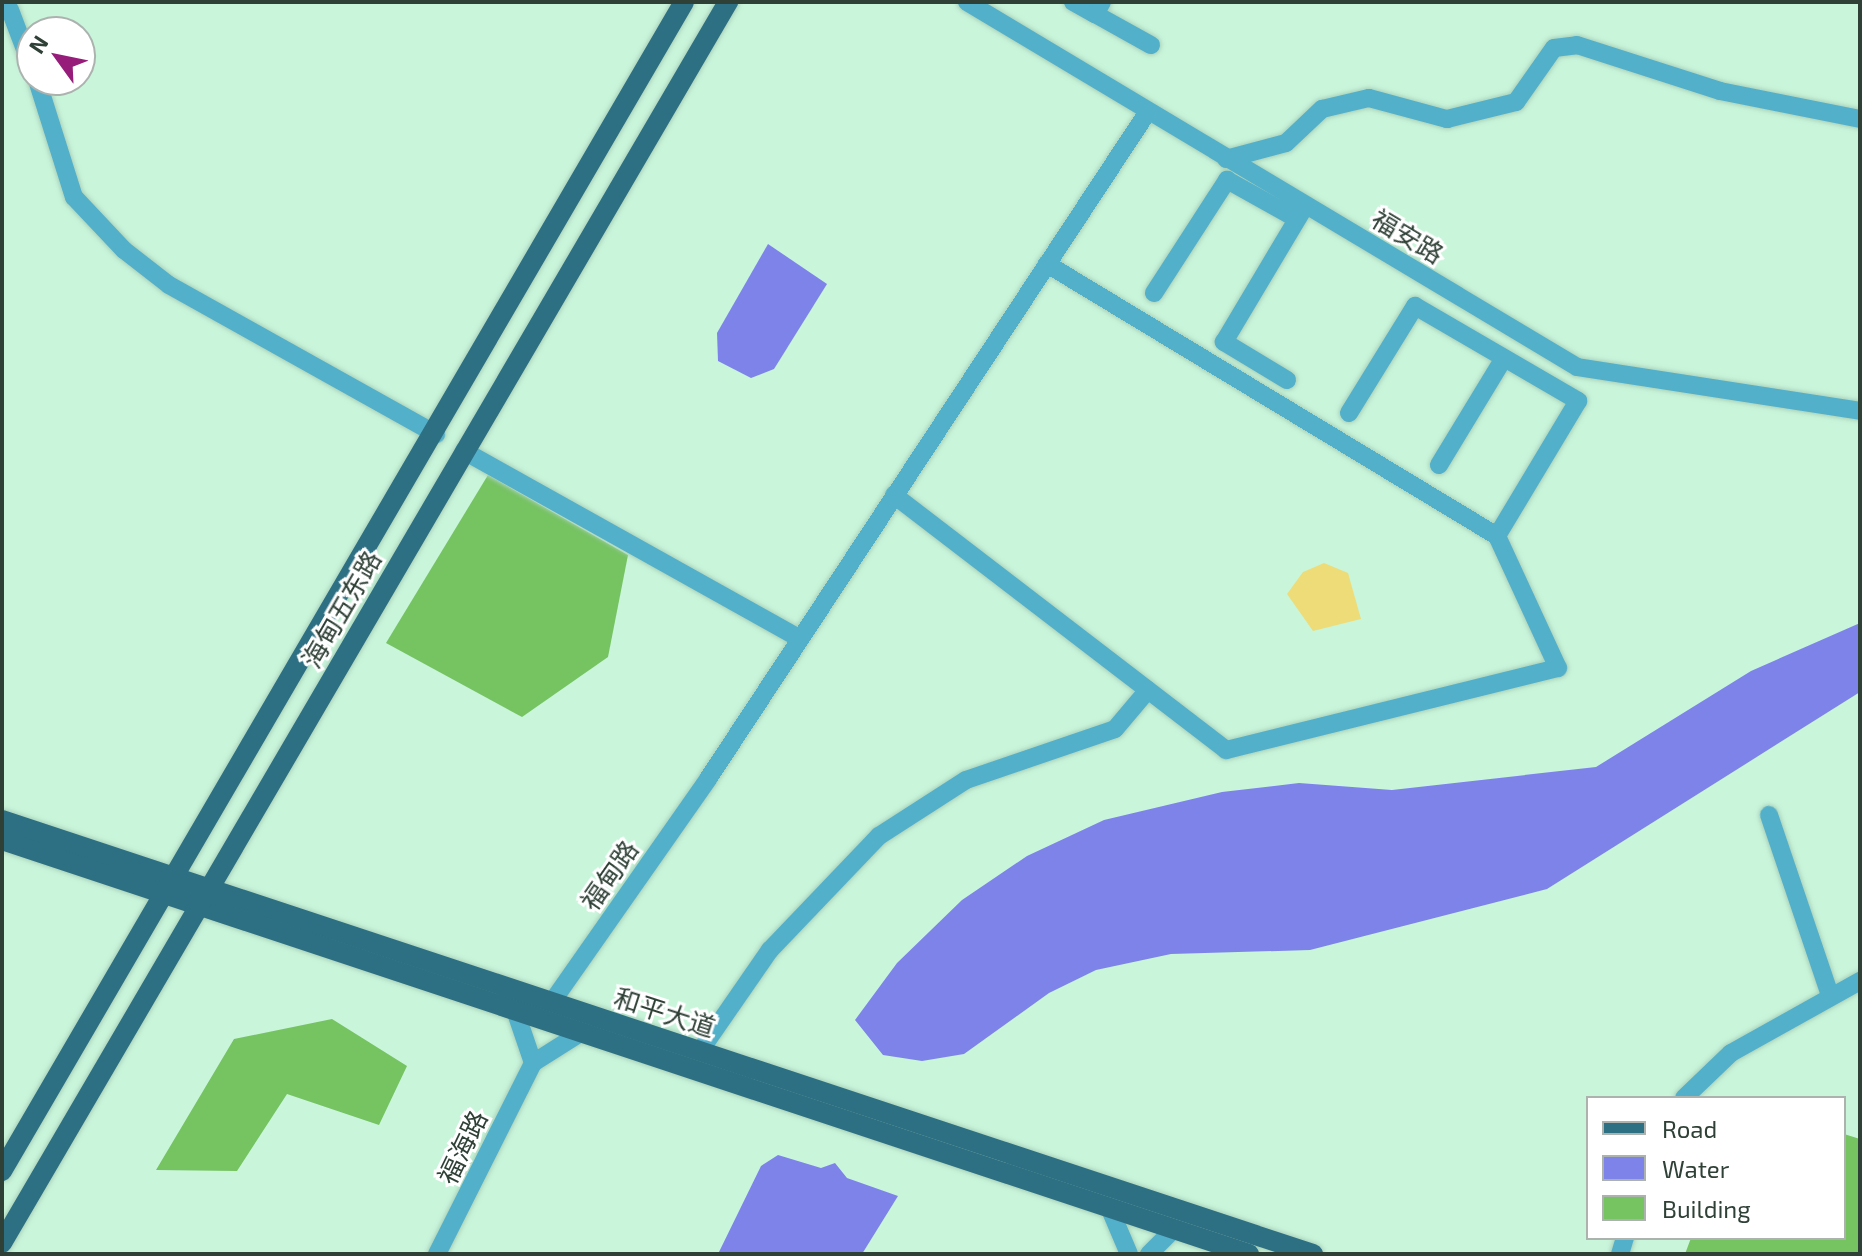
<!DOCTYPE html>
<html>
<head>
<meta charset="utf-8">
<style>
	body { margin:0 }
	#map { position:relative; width:1862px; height:1256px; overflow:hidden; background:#c9f5db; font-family:"Exo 2","Noto Sans SC",sans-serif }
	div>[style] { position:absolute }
	.green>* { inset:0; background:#eedc78 }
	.water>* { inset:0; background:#7e83ea }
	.building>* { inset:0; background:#76c362 }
	.roads { filter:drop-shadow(0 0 2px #aad1ba) drop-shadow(0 0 2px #aad1ba) }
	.street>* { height:18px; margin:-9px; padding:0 9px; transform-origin:9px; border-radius:9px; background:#53b0ca }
	.primary>* { height:20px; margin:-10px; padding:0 10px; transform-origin:10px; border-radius:10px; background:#2e7083 }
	span { translate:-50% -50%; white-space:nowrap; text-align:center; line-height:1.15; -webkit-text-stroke:6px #fff; paint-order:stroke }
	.street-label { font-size:26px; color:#2f4137 }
	.frame { position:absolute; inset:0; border:4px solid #2f4137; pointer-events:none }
	.legend { position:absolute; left:1586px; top:1096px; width:260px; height:144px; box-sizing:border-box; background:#fff; border:2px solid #acb3af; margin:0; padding:10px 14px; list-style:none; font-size:24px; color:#2f4137 }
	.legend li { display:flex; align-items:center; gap:16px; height:40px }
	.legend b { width:40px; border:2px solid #acb3af }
	.north { position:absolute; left:16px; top:16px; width:80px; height:80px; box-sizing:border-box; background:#fff; border:2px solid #acb3af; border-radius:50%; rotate:303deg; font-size:22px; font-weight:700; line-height:32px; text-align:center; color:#2f4137 }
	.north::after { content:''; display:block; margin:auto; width:28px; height:36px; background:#961e7a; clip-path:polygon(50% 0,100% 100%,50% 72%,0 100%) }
</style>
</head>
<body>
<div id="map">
	<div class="green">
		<div style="clip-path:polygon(1324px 563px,1348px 573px,1361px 619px,1313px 631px,1287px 594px,1303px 572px)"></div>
	</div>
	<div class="water">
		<div style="clip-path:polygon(768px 244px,827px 284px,774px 369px,751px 378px,718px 361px,717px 333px)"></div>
		<div style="clip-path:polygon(1860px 623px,1860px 692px,1547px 889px,1310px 950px,1171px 954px,1096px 970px,1049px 993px,964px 1054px,922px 1061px,883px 1055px,855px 1020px,897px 963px,962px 900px,1027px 856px,1104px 820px,1222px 792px,1299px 783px,1392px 790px,1596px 767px,1751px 671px)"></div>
		<div style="clip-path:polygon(778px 1155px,821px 1168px,835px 1163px,847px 1178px,898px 1196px,862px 1254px,718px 1254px,761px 1166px)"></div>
	</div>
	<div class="building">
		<div style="clip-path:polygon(488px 475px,628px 555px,608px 657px,522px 717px,386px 643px)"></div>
		<div style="clip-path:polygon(332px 1019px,407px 1066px,379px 1125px,287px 1094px,237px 1171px,156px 1170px,234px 1039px)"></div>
		<div style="clip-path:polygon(1844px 1134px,1860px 1139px,1860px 1254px,1685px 1254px,1691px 1238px,1844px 1238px)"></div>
	</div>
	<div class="roads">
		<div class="street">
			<div style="left:967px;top:2px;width:711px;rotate:30.89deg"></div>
			<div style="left:1577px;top:367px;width:286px;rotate:8.8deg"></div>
			<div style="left:1073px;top:2px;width:25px;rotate:29deg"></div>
			<div style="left:1095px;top:14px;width:14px;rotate:-60deg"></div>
			<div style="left:10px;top:10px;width:62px;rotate:69.2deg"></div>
			<div style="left:1095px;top:14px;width:64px;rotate:29deg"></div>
			<div style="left:37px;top:80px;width:123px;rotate:72.5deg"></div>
			<div style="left:74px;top:197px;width:73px;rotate:46.7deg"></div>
			<div style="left:124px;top:250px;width:57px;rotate:37.9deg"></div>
			<div style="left:169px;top:285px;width:306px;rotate:29.2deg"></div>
			<div style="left:1226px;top:159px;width:62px;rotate:-14.9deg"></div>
			<div style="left:1286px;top:143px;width:50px;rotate:-43.4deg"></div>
			<div style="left:1322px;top:109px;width:48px;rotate:-13.2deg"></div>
			<div style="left:1369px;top:98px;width:81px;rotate:15.1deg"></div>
			<div style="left:1447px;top:119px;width:71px;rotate:-13.8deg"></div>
			<div style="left:1516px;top:102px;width:66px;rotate:-54.9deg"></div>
			<div style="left:1554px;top:48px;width:23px;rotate:-7deg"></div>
			<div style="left:1577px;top:45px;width:150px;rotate:17.8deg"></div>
			<div style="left:1720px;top:91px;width:143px;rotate:11.3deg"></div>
			<div style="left:1154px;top:293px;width:135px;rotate:-57.1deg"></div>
			<div style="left:1227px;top:180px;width:80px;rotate:29.1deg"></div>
			<div style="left:1287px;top:380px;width:74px;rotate:-148.9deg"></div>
			<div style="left:1224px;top:342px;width:158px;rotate:-59.2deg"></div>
			<div style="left:1349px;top:413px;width:126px;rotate:-58.3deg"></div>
			<div style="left:1415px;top:306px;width:189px;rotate:30.2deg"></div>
			<div style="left:1578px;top:401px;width:157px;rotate:121deg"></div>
			<div style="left:464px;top:451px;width:385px;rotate:29.2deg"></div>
			<div style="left:1439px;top:465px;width:125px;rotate:-58.7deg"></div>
			<div style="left:894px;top:495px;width:419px;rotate:37.5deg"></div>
			<div style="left:1226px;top:750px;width:342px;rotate:-13.9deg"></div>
			<div style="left:1558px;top:668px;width:145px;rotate:-114.8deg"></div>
			<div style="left:1497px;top:536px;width:526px;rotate:-148.85deg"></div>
			<div style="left:1769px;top:815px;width:190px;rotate:71.3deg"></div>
			<div style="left:552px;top:1002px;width:272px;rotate:-55deg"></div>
			<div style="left:708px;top:779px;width:798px;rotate:-56.61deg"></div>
			<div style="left:515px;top:1010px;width:56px;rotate:71.2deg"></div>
			<div style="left:700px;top:1051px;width:123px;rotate:-55.3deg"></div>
			<div style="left:770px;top:950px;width:158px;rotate:-46.3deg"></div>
			<div style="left:879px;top:836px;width:103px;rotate:-32.8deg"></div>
			<div style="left:966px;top:780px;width:157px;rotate:-18.9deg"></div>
			<div style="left:1115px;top:729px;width:51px;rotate:-49.8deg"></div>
			<div style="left:533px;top:1063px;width:58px;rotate:-32.3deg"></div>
			<div style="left:1684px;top:1098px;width:65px;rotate:-43.8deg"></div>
			<div style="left:1731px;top:1053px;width:148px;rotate:-29.2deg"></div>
			<div style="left:1109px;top:1207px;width:51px;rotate:66.9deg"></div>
			<div style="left:437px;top:1254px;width:214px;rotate:-63.3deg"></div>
			<div style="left:1149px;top:1254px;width:35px;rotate:-45deg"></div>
			<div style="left:1620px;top:1254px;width:17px;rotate:-73deg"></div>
		</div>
		<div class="primary">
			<div style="left:2px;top:820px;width:1381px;rotate:18.32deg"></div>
			<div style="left:2px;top:840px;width:1314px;rotate:18.37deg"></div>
			<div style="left:2px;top:1171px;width:1353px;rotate:-59.74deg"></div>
			<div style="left:2px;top:1243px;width:1438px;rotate:-59.67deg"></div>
		</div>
	</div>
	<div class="street-label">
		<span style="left:1408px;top:236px;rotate:31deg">福安路</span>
		<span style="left:341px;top:609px;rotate:-60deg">海甸五东路</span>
		<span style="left:609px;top:875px;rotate:-55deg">福甸路</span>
		<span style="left:665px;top:1012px;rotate:18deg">和平大道</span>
		<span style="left:462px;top:1147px;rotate:-64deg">福海路</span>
	</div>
	<div class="frame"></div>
	<ul class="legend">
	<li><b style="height:10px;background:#2e7083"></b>Road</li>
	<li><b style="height:22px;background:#7e83ea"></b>Water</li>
	<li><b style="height:22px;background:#76c362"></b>Building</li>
	</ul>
	<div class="north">N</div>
</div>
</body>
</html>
